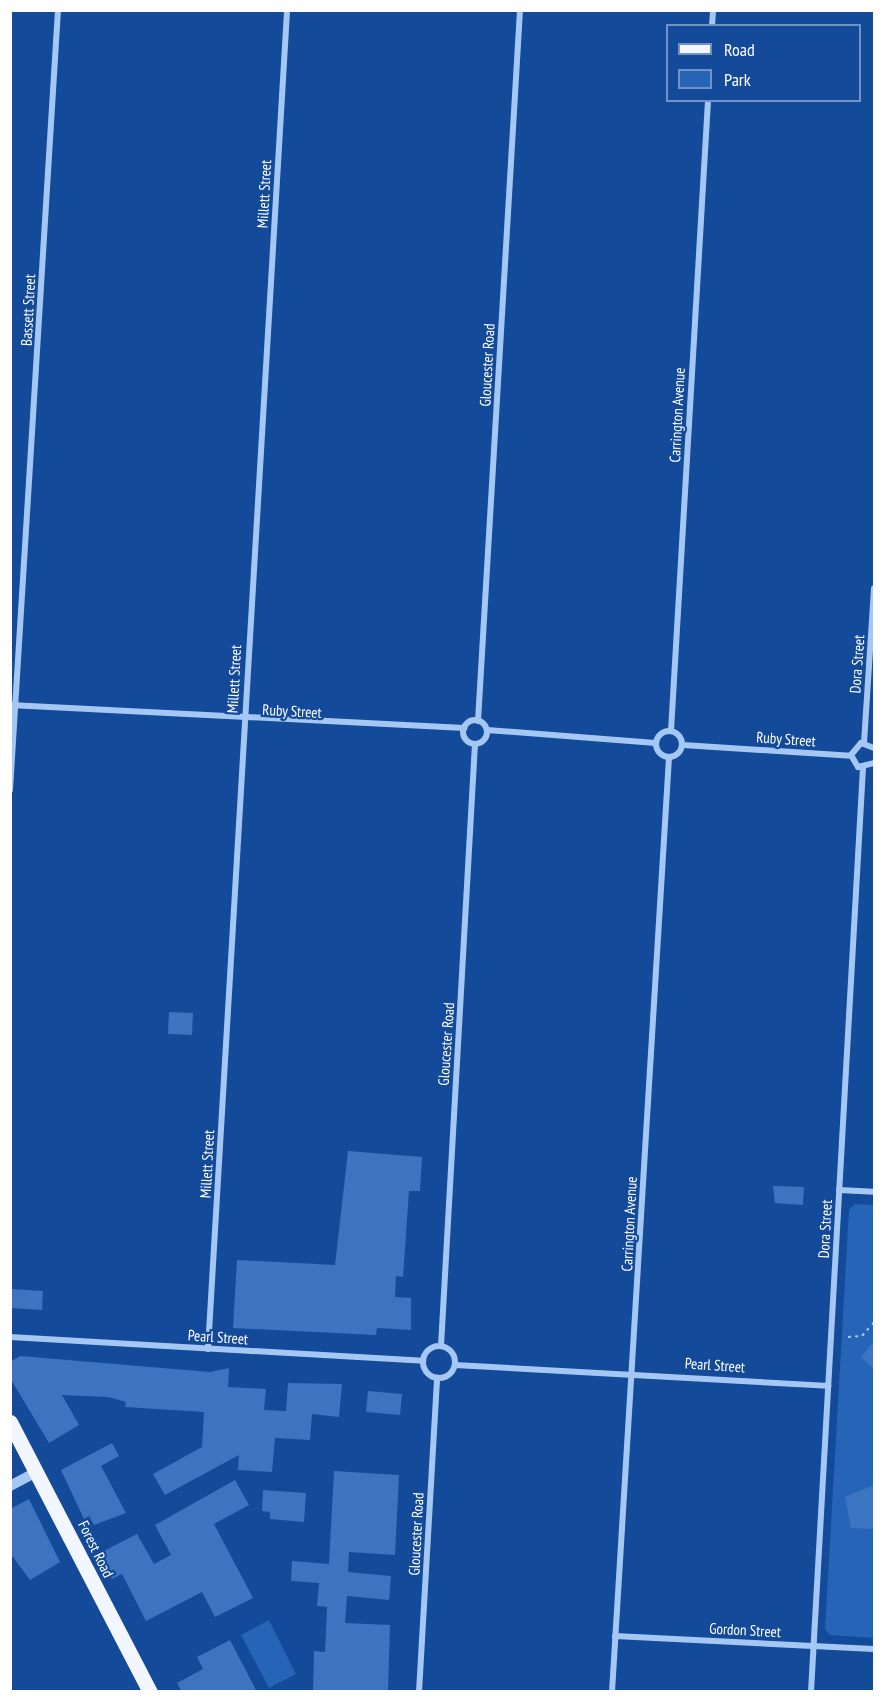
<!DOCTYPE html>
<html>
<head>
<meta charset="utf-8">
<style>
	body { margin:0 }
	#map { position:relative; width:885px; height:1702px; overflow:hidden; background:#134a99; font-family:"PT Sans Narrow",sans-serif }
	div>[style] { position:absolute }
	.green>* { inset:0; background:#2664b7 }
	.building>* { inset:0; background:#3c74c1 }
	.path>* { height:2px; margin-top:-1px; transform-origin:0; background:repeating-linear-gradient(90deg,#a5c7f3 0 3px,transparent 0 7.5px) }
	.minor>* { height:6px; margin:-3px; padding:0 3px; transform-origin:3px; border-radius:3px; background:#a5c7f3 }
	.minor>.ring { margin:-3px; padding:0; box-sizing:content-box; background:none; border:6px solid #a5c7f3; border-radius:50% }
	.tertiary>* { height:10px; margin:-5px; padding:0 5px; transform-origin:5px; border-radius:5px; background:#a5c7f3 }
	.primary>* { height:15px; margin:-7.5px; padding:0 7.5px; transform-origin:7.5px; border-radius:7.5px; background:#f2f7ff }
	span { translate:-50% -50%; white-space:nowrap; text-align:center; line-height:1.15; -webkit-text-stroke:4.5px #134a99; paint-order:stroke }
	.street-label { font-size:15px; color:#fff }
	.frame { position:absolute; inset:0; border:12px solid #fff; pointer-events:none }
	.legend { position:absolute; left:666px; top:24px; width:195px; height:78px; box-sizing:border-box; background:#134a99; border:2px solid #7192c2; margin:0; padding:8px 10px; list-style:none; font-size:18px; color:#fff }
	.legend li { display:flex; align-items:center; gap:12px; height:30px }
	.legend b { width:30px; border:2px solid #7192c2 }
</style>
</head>
<body>
<div id="map">
	<div class="green">
		<div style="clip-path:polygon(855px 1204px,874px 1205px,874px 1638px,830px 1635px,825px 1629px,849px 1210px)"></div>
		<div style="clip-path:polygon(269px 1620px,296px 1674px,269px 1688px,241px 1635px)"></div>
	</div>
	<div class="building">
		<div style="clip-path:polygon(169px 1012px,193px 1013px,192px 1035px,168px 1034px)"></div>
		<div style="clip-path:polygon(348px 1151px,422px 1157px,420px 1191px,409px 1191px,403px 1277px,396px 1276px,395px 1297px,411px 1298px,411px 1330px,377px 1328px,376px 1335px,233px 1328px,237px 1260px,335px 1265px)"></div>
		<div style="clip-path:polygon(773px 1186px,804px 1187px,803px 1205px,775px 1203px)"></div>
		<div style="clip-path:polygon(10px 1289px,43px 1291px,42px 1310px,10px 1308px)"></div>
		<div style="clip-path:polygon(874px 1341px,874px 1369px,861px 1357px)"></div>
		<div style="clip-path:polygon(20px 1356px,210px 1372px,229px 1368px,228px 1387px,266px 1389px,264px 1410px,286px 1411px,288px 1383px,342px 1384px,339px 1417px,312px 1414px,310px 1440px,275px 1438px,272px 1472px,238px 1470px,239px 1455px,165px 1495px,153px 1474px,202px 1447px,204px 1412px,125px 1407px,126px 1402px,108px 1397px,62px 1395px,79px 1425px,49px 1443px,10px 1378px,10px 1362px)"></div>
		<div style="clip-path:polygon(368px 1391px,402px 1394px,400px 1415px,366px 1412px)"></div>
		<div style="clip-path:polygon(112px 1443px,119px 1456px,101px 1466px,126px 1513px,94px 1525px,89px 1516px,84px 1519px,61px 1470px)"></div>
		<div style="clip-path:polygon(334px 1471px,399px 1475px,395px 1555px,349px 1552px,348px 1572px,391px 1576px,389px 1600px,347px 1596px,345px 1623px,390px 1625px,388px 1692px,313px 1692px,314px 1651px,325px 1652px,327px 1607px,317px 1606px,319px 1583px,291px 1581px,292px 1561px,329px 1564px)"></div>
		<div style="clip-path:polygon(235px 1480px,249px 1505px,214px 1524px,253px 1598px,215px 1617px,202px 1592px,146px 1621px,122px 1574px,112px 1579px,98px 1554px,137px 1534px,154px 1564px,171px 1555px,155px 1525px)"></div>
		<div style="clip-path:polygon(873px 1485px,874px 1529px,851px 1528px,845px 1497px)"></div>
		<div style="clip-path:polygon(263px 1490px,306px 1493px,304px 1522px,270px 1519px,270px 1512px,262px 1511px)"></div>
		<div style="clip-path:polygon(29px 1499px,60px 1562px,30px 1580px,10px 1553px,10px 1509px)"></div>
		<div style="clip-path:polygon(230px 1640px,257px 1692px,182px 1692px,177px 1683px,203px 1669px,197px 1657px)"></div>
	</div>
	<div class="path">
		<div style="left:848px;top:1337px;width:14px;rotate:-4deg"></div>
		<div style="left:862px;top:1336px;width:18px;rotate:-49deg"></div>
	</div>
	<div class="minor">
		<div style="left:712px;top:26px;width:16px;rotate:-86deg"></div>
		<div style="left:10px;top:705px;width:455px;rotate:2.9deg"></div>
		<div class="ring" style="left:463px;top:720px;width:18px;height:18px"></div>
		<div style="left:478px;top:721px;width:712px;rotate:-86.62deg"></div>
		<div style="left:487px;top:730px;width:169px;rotate:4.4deg"></div>
		<div class="ring" style="left:656px;top:731px;width:20px;height:20px"></div>
		<div style="left:671px;top:731px;width:632px;rotate:-86.64deg"></div>
		<div style="left:864px;top:743px;width:155px;rotate:-86.3deg"></div>
		<div style="left:683px;top:745px;width:168px;rotate:3.7deg"></div>
		<div style="left:874px;top:748px;width:14px;rotate:-159deg"></div>
		<div style="left:861px;top:743px;width:16px;rotate:130deg"></div>
		<div style="left:851px;top:755px;width:14px;rotate:60deg"></div>
		<div style="left:858px;top:767px;width:16px;rotate:-14deg"></div>
		<div style="left:10px;top:790px;width:781px;rotate:-86.48deg"></div>
		<div style="left:839px;top:1190px;width:35px;rotate:3deg"></div>
		<div style="left:10px;top:1337px;width:414px;rotate:3.3deg"></div>
		<div style="left:441px;top:1346px;width:603px;rotate:-86.77deg"></div>
		<div class="ring" style="left:423px;top:1346px;width:26px;height:26px"></div>
		<div style="left:208px;top:1349px;width:1341px;rotate:-86.62deg"></div>
		<div style="left:455px;top:1365px;width:374px;rotate:3.2deg"></div>
		<div style="left:615px;top:1636px;width:259px;rotate:2.9deg"></div>
		<div style="left:419px;top:1692px;width:315px;rotate:-86.7deg"></div>
		<div style="left:612px;top:1692px;width:936px;rotate:-86.51deg"></div>
		<div style="left:811px;top:1692px;width:925px;rotate:-86.78deg"></div>
	</div>
	<div class="tertiary">
		<div style="left:10px;top:1486px;width:32px;rotate:-28deg"></div>
	</div>
	<div class="primary">
		<div style="left:10px;top:1422px;width:304px;rotate:62.6deg"></div>
	</div>
	<div class="street-label">
		<span style="left:264px;top:194px;rotate:-87deg">Millett Street</span>
		<span style="left:28px;top:310px;rotate:-87deg">Bassett Street</span>
		<span style="left:487px;top:365px;rotate:-87deg">Gloucester Road</span>
		<span style="left:677px;top:415px;rotate:-87deg">Carrington Avenue</span>
		<span style="left:857px;top:664px;rotate:-86deg">Dora Street</span>
		<span style="left:234px;top:679px;rotate:-87deg">Millett Street</span>
		<span style="left:292px;top:711px;rotate:3deg">Ruby Street</span>
		<span style="left:786px;top:739px;rotate:4deg">Ruby Street</span>
		<span style="left:446px;top:1044px;rotate:-86deg">Gloucester Road</span>
		<span style="left:207px;top:1164px;rotate:-87deg">Millett Street</span>
		<span style="left:629px;top:1224px;rotate:-87deg">Carrington Avenue</span>
		<span style="left:825px;top:1229px;rotate:-87deg">Dora Street</span>
		<span style="left:218px;top:1337px;rotate:4deg">Pearl Street</span>
		<span style="left:715px;top:1365px;rotate:4deg">Pearl Street</span>
		<span style="left:416px;top:1534px;rotate:-87deg">Gloucester Road</span>
		<span style="left:96px;top:1549px;rotate:64deg">Forest Road</span>
		<span style="left:745px;top:1630px;rotate:3deg">Gordon Street</span>
	</div>
	<div class="frame"></div>
	<ul class="legend">
	<li><b style="height:8px;background:#f2f7ff"></b>Road</li>
	<li><b style="height:16px;background:#2664b7"></b>Park</li>
	</ul>
</div>
</body>
</html>
